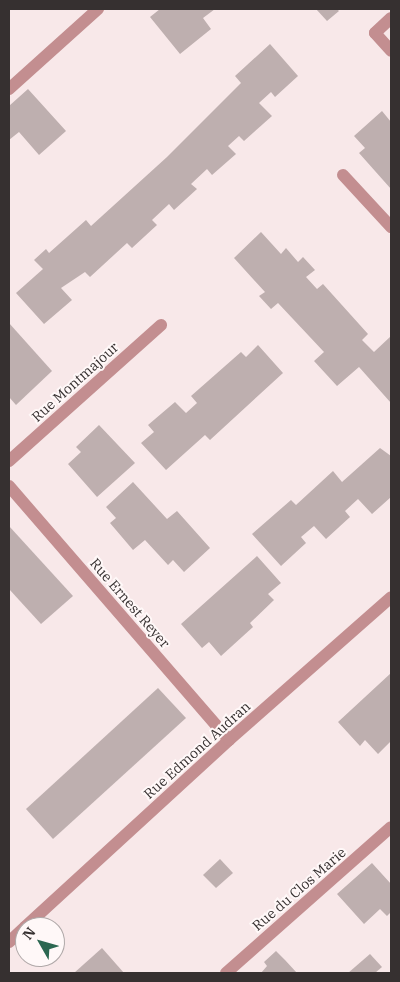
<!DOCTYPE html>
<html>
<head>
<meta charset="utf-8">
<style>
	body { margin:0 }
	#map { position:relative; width:400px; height:982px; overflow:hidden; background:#f8e8e9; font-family:"IBM Plex Serif",serif }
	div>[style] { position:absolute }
	.building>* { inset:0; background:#beafaf }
	.street>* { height:12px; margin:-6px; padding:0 6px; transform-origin:6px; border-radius:6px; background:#c38e90 }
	span { translate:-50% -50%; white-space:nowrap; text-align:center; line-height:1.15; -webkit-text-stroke:4px #fff8f8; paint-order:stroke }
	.street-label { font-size:14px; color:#363030 }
	.frame { position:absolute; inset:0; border:10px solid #363030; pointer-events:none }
	.north { position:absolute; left:15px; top:917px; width:50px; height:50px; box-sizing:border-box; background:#fff8f8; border:1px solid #afa8a8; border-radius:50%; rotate:308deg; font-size:14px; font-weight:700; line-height:20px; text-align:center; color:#363030 }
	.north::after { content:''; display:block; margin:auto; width:18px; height:22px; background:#2c6751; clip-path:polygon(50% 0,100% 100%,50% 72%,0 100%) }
</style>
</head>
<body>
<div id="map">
	<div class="building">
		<div style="clip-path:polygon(160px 9px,215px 9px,203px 18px,211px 29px,180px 54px,150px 17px)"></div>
		<div style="clip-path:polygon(316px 9px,337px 9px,339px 11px,327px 21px)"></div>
		<div style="clip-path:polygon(270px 44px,298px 76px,275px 97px,271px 92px,259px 103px,272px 116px,244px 141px,239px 136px,228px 146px,236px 154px,212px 175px,207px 169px,191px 184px,197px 189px,174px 210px,169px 204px,152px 220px,157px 225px,132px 248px,127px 243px,90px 277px,85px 272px,61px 288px,72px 300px,44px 324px,16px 293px,43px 269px,34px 260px,46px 249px,49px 253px,86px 220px,91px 226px,167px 157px,241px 83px,235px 76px)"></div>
		<div style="clip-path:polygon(28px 89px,66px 131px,39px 155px,19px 132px,9px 140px,9px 106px)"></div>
		<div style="clip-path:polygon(382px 111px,391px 122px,391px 189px,359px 153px,365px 148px,354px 136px)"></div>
		<div style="clip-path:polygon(261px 232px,281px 254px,286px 248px,298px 262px,303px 257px,315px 270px,306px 277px,317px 289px,323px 284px,368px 334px,362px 340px,374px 352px,391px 336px,391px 403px,359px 367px,337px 386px,314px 361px,324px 352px,278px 303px,271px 309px,259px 296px,265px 292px,234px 258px)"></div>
		<div style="clip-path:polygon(9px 323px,52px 371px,16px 405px,9px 397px)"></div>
		<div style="clip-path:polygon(258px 345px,283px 373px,210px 440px,205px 435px,166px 470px,141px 443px,154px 432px,148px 425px,175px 402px,186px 413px,197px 403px,191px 396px,241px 352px,246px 357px)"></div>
		<div style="clip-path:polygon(99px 425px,135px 463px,97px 497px,68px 464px,81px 452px,76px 447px)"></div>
		<div style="clip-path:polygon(380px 448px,391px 456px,391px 497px,372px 514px,358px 499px,345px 511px,350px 517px,326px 539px,314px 526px,301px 537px,306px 543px,281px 566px,252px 534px,291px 500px,296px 505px,333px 471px,342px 482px)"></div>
		<div style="clip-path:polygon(133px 482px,167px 519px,177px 511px,210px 548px,184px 572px,173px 560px,168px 565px,145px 540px,133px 550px,110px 523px,116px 518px,106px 507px)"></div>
		<div style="clip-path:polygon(9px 526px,73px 596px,41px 624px,9px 589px)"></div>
		<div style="clip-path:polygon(257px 556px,281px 583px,268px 594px,274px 600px,250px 623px,253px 627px,221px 656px,209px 642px,202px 648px,181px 624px)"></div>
		<div style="clip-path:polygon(391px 673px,391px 741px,378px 754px,365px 740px,360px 746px,338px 722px)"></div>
		<div style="clip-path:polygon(158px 688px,186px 718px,53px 839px,26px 809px)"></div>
		<div style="clip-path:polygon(220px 859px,233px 873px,216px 888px,203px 875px)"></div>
		<div style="clip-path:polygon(372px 863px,391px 884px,391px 912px,387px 916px,380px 909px,364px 924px,337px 894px)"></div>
		<div style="clip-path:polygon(102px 948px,124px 973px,74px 973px)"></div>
		<div style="clip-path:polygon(276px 951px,285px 960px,297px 973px,261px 973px,267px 966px,264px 962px)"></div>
		<div style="clip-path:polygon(370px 954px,382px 967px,375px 973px,348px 973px)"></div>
	</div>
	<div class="street">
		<div style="left:391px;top:18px;width:22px;rotate:137deg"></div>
		<div style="left:375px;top:33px;width:24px;rotate:48deg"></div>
		<div style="left:9px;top:89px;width:120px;rotate:-42deg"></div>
		<div style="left:343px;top:175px;width:71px;rotate:47.3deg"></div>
		<div style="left:9px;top:461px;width:204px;rotate:-41.8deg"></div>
		<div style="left:9px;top:486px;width:336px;rotate:49.1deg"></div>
		<div style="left:25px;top:927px;width:277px;rotate:-42.5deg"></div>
		<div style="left:229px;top:740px;width:216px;rotate:-41.4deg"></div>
		<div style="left:9px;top:942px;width:22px;rotate:-43deg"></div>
		<div style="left:226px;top:973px;width:220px;rotate:-41.5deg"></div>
	</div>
	<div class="street-label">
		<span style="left:75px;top:382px;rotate:-42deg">Rue Montmajour</span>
		<span style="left:130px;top:603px;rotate:49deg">Rue Ernest Reyer</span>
		<span style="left:197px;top:750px;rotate:-42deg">Rue Edmond Audran</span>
		<span style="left:299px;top:889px;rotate:-41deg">Rue du Clos Marie</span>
	</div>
	<div class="frame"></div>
	<div class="north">N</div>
</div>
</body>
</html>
